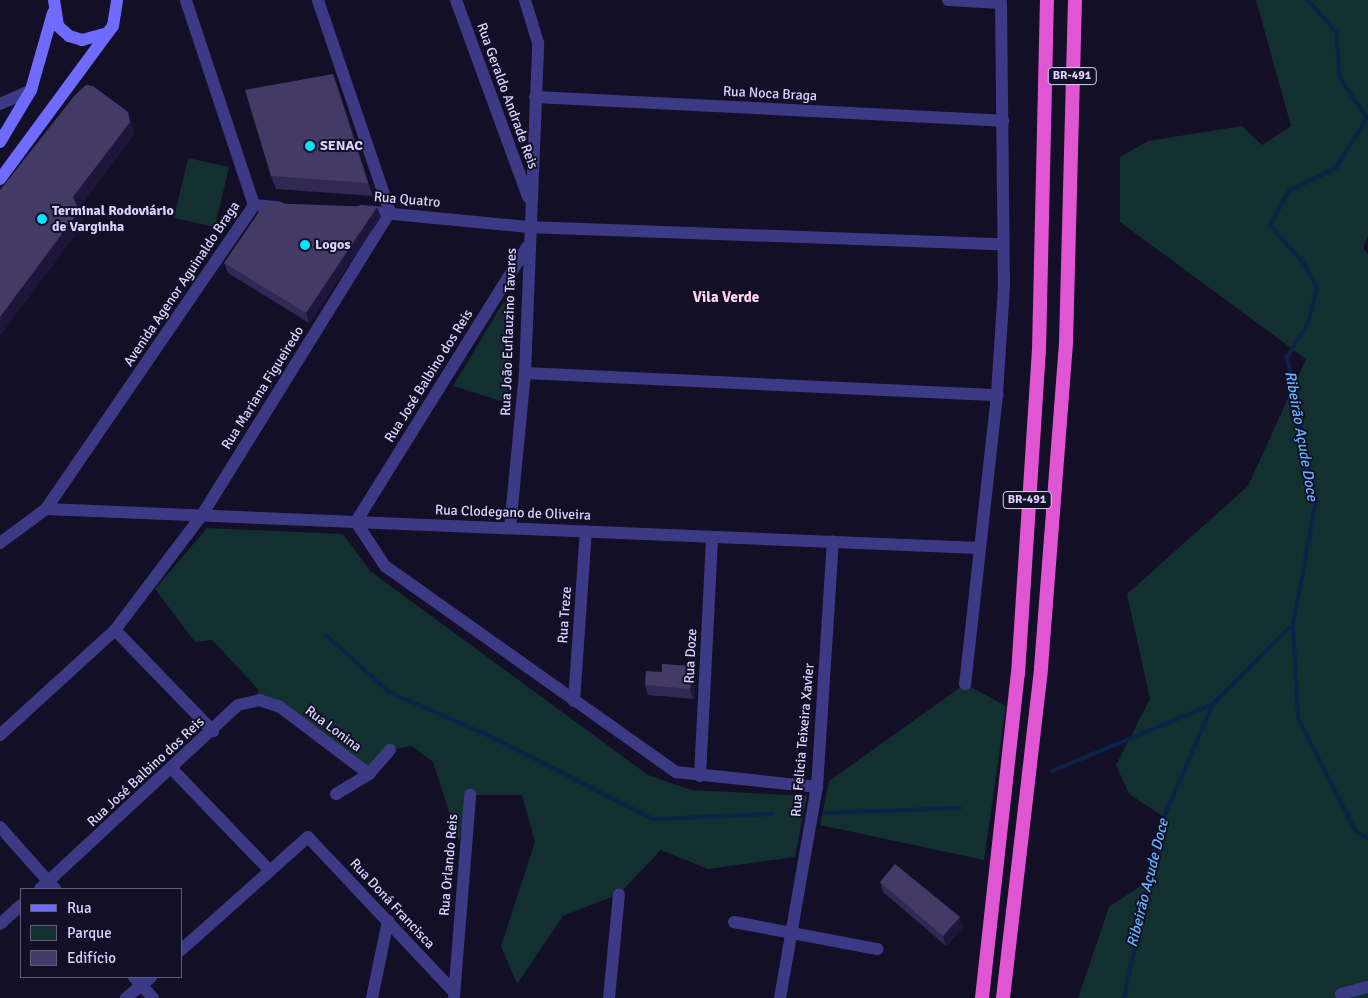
<!DOCTYPE html>
<html>
<head>
<meta charset="utf-8">
<style>
	body { margin:0 }
	#map { position:relative; width:1368px; height:998px; overflow:hidden; background:#130f26; font-family:Signika,sans-serif }
	div>[style] { position:absolute }
	.green>* { inset:0; background:#12302f }
	.stream>* { height:4px; margin:-2px; padding:0 2px; transform-origin:2px; border-radius:2px; background:#0c2248 }
	.minor>* { height:12px; margin:-6px; padding:0 6px; transform-origin:6px; border-radius:6px; background:#3d3a85 }
	.secondary>* { height:12px; margin:-6px; padding:0 6px; transform-origin:6px; border-radius:6px; background:#6f6bff }
	.trunk>* { height:14px; margin:-7px; padding:0 7px; transform-origin:7px; border-radius:7px; background:#e055d1 }
	.wall>* { inset:0; background:#312854 }
	.shaded-wall>* { inset:0; background:#1d163a }
	.building>* { inset:0; background:#433a66 }
	.dots>* { width:14px; height:14px; translate:-50% -50%; box-sizing:border-box; border:2px solid #130f26; border-radius:50% }
	span { translate:-50% -50%; white-space:nowrap; text-align:center; line-height:1.15; -webkit-text-stroke:4px #130f26; paint-order:stroke }
	.shield-label span { padding:1px 4px; background:#130f26; border:1px solid; border-radius:4px; -webkit-text-stroke-width:0 }
	.shield-label { font-size:12px; color:#d9d4ff; font-weight:700 }
	.street-label { font-size:14px; color:#d9d4ff }
	.poi-label { font-size:14px; color:#d9d4ff; font-weight:700 }
	.left { translate:0 -50%; text-align:left }
	.neighbourhood-label { font-size:15px; color:#ffd6f0; font-weight:700 }
	.water-label { font-size:15px; color:#62b6ff; font-style:italic }
	.legend { position:absolute; left:20px; top:888px; width:162px; height:90px; box-sizing:border-box; background:#130f26; border:1px solid #625e7d; margin:0; padding:6px 9px; list-style:none; font-size:15px; color:#d9d4ff }
	.legend li { display:flex; align-items:center; gap:10px; height:25px }
	.legend b { width:25px; border:1px solid #625e7d }
</style>
</head>
<body>
<div id="map">
	<div class="green">
		<div style="clip-path:polygon(1256px 0,1368px 0,1368px 236px,1363px 248px,1368px 254px,1368px 998px,1078px 998px,1109px 907px,1148px 881px,1164px 817px,1129px 794px,1116px 765px,1150px 699px,1127px 594px,1248px 486px,1306px 359px,1120px 222px,1120px 157px,1148px 141px,1242px 126px,1262px 145px,1291px 126px)"></div>
		<div style="clip-path:polygon(188px 158px,229px 167px,215px 227px,174px 218px)"></div>
		<div style="clip-path:polygon(503px 303px,512px 305px,510px 404px,453px 386px)"></div>
		<div style="clip-path:polygon(207px 528px,343px 534px,370px 571px,648px 775px,691px 790px,807px 796px,795px 857px,708px 869px,661px 850px,619px 894px,563px 916px,517px 984px,501px 946px,535px 842px,522px 795px,471px 795px,459px 842px,433px 762px,412px 746px,390px 750px,369px 774px,280px 707px,259px 700px,258px 689px,212px 640px,195px 642px,155px 589px)"></div>
		<div style="clip-path:polygon(965px 684px,1006px 706px,984px 860px,820px 825px,829px 781px)"></div>
	</div>
	<div class="stream">
		<div style="left:1293px;top:625px;width:93px;rotate:86.9deg"></div>
		<div style="left:1298px;top:718px;width:128px;rotate:63deg"></div>
		<div style="left:1356px;top:832px;width:13px;rotate:27deg"></div>
		<div style="left:326px;top:635px;width:85px;rotate:42.1deg"></div>
		<div style="left:389px;top:692px;width:105px;rotate:23.6deg"></div>
		<div style="left:485px;top:734px;width:188px;rotate:26.8deg"></div>
		<div style="left:653px;top:819px;width:120px;rotate:-2.4deg"></div>
		<div style="left:1052px;top:771px;width:174px;rotate:-22.6deg"></div>
		<div style="left:824px;top:813px;width:136px;rotate:-2.1deg"></div>
		<div style="left:1124px;top:998px;width:178px;rotate:-78deg"></div>
		<div style="left:1161px;top:824px;width:131px;rotate:-66.6deg"></div>
		<div style="left:1213px;top:704px;width:113px;rotate:-45deg"></div>
		<div style="left:1293px;top:624px;width:125px;rotate:-79.4deg"></div>
		<div style="left:1316px;top:501px;width:147px;rotate:-101.4deg"></div>
		<div style="left:1287px;top:357px;width:39px;rotate:-58deg"></div>
		<div style="left:1308px;top:324px;width:37px;rotate:-76deg"></div>
		<div style="left:1317px;top:288px;width:25px;rotate:-117deg"></div>
		<div style="left:1306px;top:266px;width:55px;rotate:-131.3deg"></div>
		<div style="left:1270px;top:225px;width:39px;rotate:-61deg"></div>
		<div style="left:1289px;top:191px;width:52px;rotate:-26.1deg"></div>
		<div style="left:1336px;top:168px;width:59px;rotate:-58.2deg"></div>
		<div style="left:1367px;top:118px;width:48px;rotate:-124deg"></div>
		<div style="left:1340px;top:78px;width:46px;rotate:-95deg"></div>
		<div style="left:1336px;top:32px;width:43px;rotate:-131.2deg"></div>
	</div>
	<div class="minor">
		<div style="left:456px;top:0;width:210px;rotate:69.9deg"></div>
		<div style="left:948px;top:0;width:53px;rotate:3.2deg"></div>
		<div style="left:1001px;top:3px;width:283px;rotate:89.4deg"></div>
		<div style="left:1004px;top:286px;width:109px;rotate:93.7deg"></div>
		<div style="left:997px;top:395px;width:291px;rotate:96.3deg"></div>
		<div style="left:535px;top:97px;width:469px;rotate:2.9deg"></div>
		<div style="left:0;top:104px;width:34px;rotate:-24deg"></div>
		<div style="left:254px;top:205px;width:25px;rotate:5deg"></div>
		<div style="left:362px;top:211px;width:167px;rotate:5.5deg"></div>
		<div style="left:528px;top:227px;width:472px;rotate:2.1deg"></div>
		<div style="left:527px;top:247px;width:324px;rotate:121.9deg"></div>
		<div style="left:356px;top:522px;width:53px;rotate:56.6deg"></div>
		<div style="left:385px;top:566px;width:357px;rotate:35.3deg"></div>
		<div style="left:676px;top:772px;width:142px;rotate:6.1deg"></div>
		<div style="left:525px;top:373px;width:473px;rotate:2.7deg"></div>
		<div style="left:46px;top:509px;width:933px;rotate:2.4deg"></div>
		<div style="left:510px;top:528px;width:156px;rotate:-84.5deg"></div>
		<div style="left:525px;top:373px;width:330px;rotate:-87.7deg"></div>
		<div style="left:538px;top:43px;width:45px;rotate:-106.8deg"></div>
		<div style="left:0;top:543px;width:57px;rotate:-36.5deg"></div>
		<div style="left:46px;top:509px;width:368px;rotate:-55.6deg"></div>
		<div style="left:254px;top:205px;width:216px;rotate:-108.4deg"></div>
		<div style="left:115px;top:630px;width:141px;rotate:45.9deg"></div>
		<div style="left:574px;top:701px;width:170px;rotate:-86deg"></div>
		<div style="left:0;top:735px;width:156px;rotate:-42.4deg"></div>
		<div style="left:115px;top:630px;width:144px;rotate:-52.9deg"></div>
		<div style="left:202px;top:515px;width:357px;rotate:-58.2deg"></div>
		<div style="left:390px;top:212px;width:224px;rotate:-108.8deg"></div>
		<div style="left:172px;top:769px;width:141px;rotate:46.1deg"></div>
		<div style="left:700px;top:776px;width:239px;rotate:-87.1deg"></div>
		<div style="left:336px;top:794px;width:39px;rotate:-31deg"></div>
		<div style="left:369px;top:774px;width:32px;rotate:-49deg"></div>
		<div style="left:0;top:827px;width:83px;rotate:48.4deg"></div>
		<div style="left:40px;top:889px;width:270px;rotate:-42.9deg"></div>
		<div style="left:238px;top:705px;width:22px;rotate:-13deg"></div>
		<div style="left:259px;top:700px;width:22px;rotate:18deg"></div>
		<div style="left:280px;top:707px;width:111px;rotate:37deg"></div>
		<div style="left:734px;top:922px;width:146px;rotate:10.7deg"></div>
		<div style="left:0;top:924px;width:28px;rotate:-42deg"></div>
		<div style="left:181px;top:950px;width:170px;rotate:-41.7deg"></div>
		<div style="left:308px;top:837px;width:213px;rotate:46.7deg"></div>
		<div style="left:134px;top:977px;width:28px;rotate:48deg"></div>
		<div style="left:1341px;top:994px;width:28px;rotate:-15deg"></div>
		<div style="left:454px;top:996px;width:202px;rotate:-85.4deg"></div>
		<div style="left:126px;top:998px;width:33px;rotate:-40deg"></div>
		<div style="left:372px;top:998px;width:79px;rotate:-78.3deg"></div>
		<div style="left:609px;top:998px;width:104px;rotate:-84.5deg"></div>
		<div style="left:780px;top:998px;width:214px;rotate:-80.1deg"></div>
		<div style="left:817px;top:787px;width:246px;rotate:-86.3deg"></div>
	</div>
	<div class="secondary">
		<div style="left:54px;top:0;width:26px;rotate:81deg"></div>
		<div style="left:58px;top:26px;width:15px;rotate:42deg"></div>
		<div style="left:69px;top:36px;width:14px;rotate:17deg"></div>
		<div style="left:82px;top:40px;width:23px;rotate:-15deg"></div>
		<div style="left:0;top:142px;width:61px;rotate:-59.2deg"></div>
		<div style="left:31px;top:90px;width:80px;rotate:-74.1deg"></div>
		<div style="left:0;top:179px;width:190px;rotate:-53.6deg"></div>
		<div style="left:113px;top:26px;width:26px;rotate:-81deg"></div>
	</div>
	<div class="trunk">
		<div style="left:982px;top:998px;width:326px;rotate:-83.7deg"></div>
		<div style="left:1018px;top:674px;width:325px;rotate:-86.3deg"></div>
		<div style="left:1039px;top:350px;width:350px;rotate:-88.7deg"></div>
		<div style="left:1003px;top:998px;width:332px;rotate:-83.4deg"></div>
		<div style="left:1041px;top:668px;width:326px;rotate:-85.6deg"></div>
		<div style="left:1066px;top:343px;width:343px;rotate:-88.5deg"></div>
	</div>
	<div class="wall">
		<div style="clip-path:polygon(333px 74px,338px 87px,373px 196px,276px 189px,271px 176px)"></div>
		<div style="clip-path:polygon(381px 217px,309px 323px,228px 273px,224px 263px)"></div>
		<div style="clip-path:polygon(692px 666px,696px 676px,694px 699px,648px 695px,645px 685px)"></div>
		<div style="clip-path:polygon(880px 882px,963px 927px,946px 946px,883px 892px)"></div>
	</div>
	<div class="shaded-wall">
		<div style="clip-path:polygon(333px 74px,338px 87px,373px 196px,368px 183px)"></div>
		<div style="clip-path:polygon(128px 112px,133px 126px,134px 135px,78px 210px,73px 197px)"></div>
		<div style="clip-path:polygon(377px 207px,381px 217px,309px 323px,306px 313px)"></div>
		<div style="clip-path:polygon(79px 211px,84px 224px,0 336px,0 317px)"></div>
		<div style="clip-path:polygon(692px 666px,696px 676px,694px 699px,690px 689px)"></div>
		<div style="clip-path:polygon(960px 917px,963px 927px,946px 946px,943px 936px)"></div>
	</div>
	<div class="building">
		<div style="clip-path:polygon(333px 74px,368px 183px,271px 176px,245px 90px)"></div>
		<div style="clip-path:polygon(86px 85px,93px 86px,128px 112px,130px 122px,73px 197px,79px 211px,0 317px,0 190px,75px 95px)"></div>
		<div style="clip-path:polygon(265px 203px,377px 207px,306px 313px,224px 263px)"></div>
		<div style="clip-path:polygon(662px 664px,692px 666px,690px 689px,645px 685px,646px 671px,662px 672px)"></div>
		<div style="clip-path:polygon(895px 864px,960px 917px,943px 936px,880px 882px)"></div>
	</div>
	<div class="dots">
		<div style="left:310px;top:146px;background:#00e5ff"></div>
		<div style="left:42px;top:219px;background:#00e5ff"></div>
		<div style="left:305px;top:245px;background:#00e5ff"></div>
	</div>
	<div class="shield-label">
		<span style="left:1072px;top:76px">BR-491</span>
		<span style="left:1027px;top:500px">BR-491</span>
	</div>
	<div class="street-label">
		<span style="left:770px;top:94px;rotate:3deg">Rua Noca Braga</span>
		<span style="left:507px;top:96px;rotate:70deg">Rua Geraldo Andrade Reis</span>
		<span style="left:407px;top:200px;rotate:5deg">Rua Quatro</span>
		<span style="left:182px;top:284px;rotate:-56deg">Avenida Agenor Aguinaldo Braga</span>
		<span style="left:509px;top:332px;rotate:-88deg">Rua João Euflauzino Tavares</span>
		<span style="left:429px;top:376px;rotate:-58deg">Rua José Balbino dos Reis</span>
		<span style="left:263px;top:388px;rotate:-58deg">Rua Mariana Figueiredo</span>
		<span style="left:513px;top:513px;rotate:2deg">Rua Clodegano de Oliveira</span>
		<span style="left:565px;top:615px;rotate:-86deg">Rua Treze</span>
		<span style="left:691px;top:656px;rotate:-87deg">Rua Doze</span>
		<span style="left:333px;top:729px;rotate:37deg">Rua Lonina</span>
		<span style="left:803px;top:740px;rotate:-85deg">Rua Felicia Teixeira Xavier</span>
		<span style="left:146px;top:772px;rotate:-43deg">Rua José Balbino dos Reis</span>
		<span style="left:449px;top:865px;rotate:-85deg">Rua Orlando Reis</span>
		<span style="left:392px;top:904px;rotate:47deg">Rua Doná Francisca</span>
	</div>
	<div class="poi-label">
		<span class="left" style="left:320px;top:146px">SENAC</span>
		<span class="left" style="left:52px;top:219px">Terminal Rodoviário<br>de Varginha</span>
		<span class="left" style="left:315px;top:245px">Logos</span>
	</div>
	<div class="neighbourhood-label">
		<span style="left:726px;top:298px">Vila Verde</span>
	</div>
	<div class="water-label">
		<span style="left:1301px;top:436px;rotate:80deg">Ribeirão Açude Doce</span>
		<span style="left:1148px;top:883px;rotate:-76deg">Ribeirão Açude Doce</span>
	</div>
	<ul class="legend">
	<li><b style="height:6px;background:#6f6bff"></b>Rua</li>
	<li><b style="height:14px;background:#12302f"></b>Parque</li>
	<li><b style="height:14px;background:#433a66"></b>Edifício</li>
	</ul>
</div>
</body>
</html>
